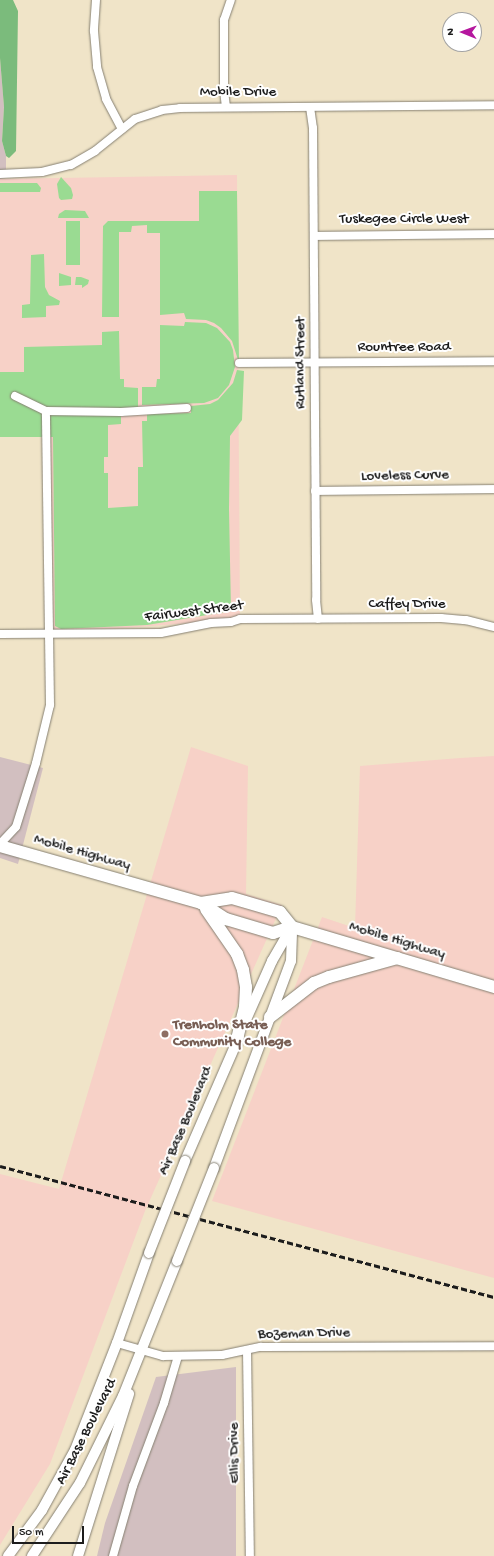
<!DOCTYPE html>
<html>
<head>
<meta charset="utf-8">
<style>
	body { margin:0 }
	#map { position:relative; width:494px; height:1556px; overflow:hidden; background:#f0e4c8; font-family:"Gochi Hand",sans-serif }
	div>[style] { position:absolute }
	.built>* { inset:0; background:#f7d1c7 }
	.industrial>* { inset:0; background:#d2bfc0 }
	.green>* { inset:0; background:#9adb92 }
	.forest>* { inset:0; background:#7bbb7c }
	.roads { filter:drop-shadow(0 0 1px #868072) drop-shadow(0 0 1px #868072) }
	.minor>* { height:8px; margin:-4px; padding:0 4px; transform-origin:4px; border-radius:4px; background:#fff }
	.tertiary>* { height:10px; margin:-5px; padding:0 5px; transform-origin:5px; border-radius:5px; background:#fff }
	.secondary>* { height:12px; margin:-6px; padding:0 6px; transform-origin:6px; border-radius:6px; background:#fff }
	.rail>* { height:3px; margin-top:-1.5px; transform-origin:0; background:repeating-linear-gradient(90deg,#1c1c1c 0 6px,transparent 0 9px) }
	.bridges { filter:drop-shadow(0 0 1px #868072) drop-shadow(0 0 1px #868072) }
	.tertiary-bridge>* { height:10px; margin:-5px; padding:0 5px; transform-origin:5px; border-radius:5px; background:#fff }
	.dots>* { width:11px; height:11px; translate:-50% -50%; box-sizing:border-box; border:2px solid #fff; border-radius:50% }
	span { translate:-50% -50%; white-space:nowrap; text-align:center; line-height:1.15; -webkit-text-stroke:4px #fff; paint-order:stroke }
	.street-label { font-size:15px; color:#1c1c1c }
	.education-label { font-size:15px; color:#785e54; font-weight:700 }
	.left { translate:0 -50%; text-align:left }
	.north { position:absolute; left:442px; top:12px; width:40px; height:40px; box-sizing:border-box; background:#fff; border:1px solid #a4a4a4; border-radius:50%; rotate:271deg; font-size:11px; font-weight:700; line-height:16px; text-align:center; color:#1c1c1c }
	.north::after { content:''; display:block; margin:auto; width:14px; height:18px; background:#b5179e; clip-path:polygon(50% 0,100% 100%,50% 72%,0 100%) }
	.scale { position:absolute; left:12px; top:1526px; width:72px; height:18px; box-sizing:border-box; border:2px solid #1c1c1c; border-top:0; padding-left:5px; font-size:12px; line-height:14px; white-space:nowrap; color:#1c1c1c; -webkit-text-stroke:3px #fff; paint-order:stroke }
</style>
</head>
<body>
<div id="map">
	<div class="built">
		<div style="clip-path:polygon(237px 175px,240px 619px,50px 634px,46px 437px,0 437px,0 179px)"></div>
		<div style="clip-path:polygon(191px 747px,248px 766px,246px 894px,282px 905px,145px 1211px,50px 1464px,0 1545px,0 1174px,59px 1189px)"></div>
		<div style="clip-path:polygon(494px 756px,494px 1278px,212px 1201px,322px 917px,355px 928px,360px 766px,460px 758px)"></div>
	</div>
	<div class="industrial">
		<div style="clip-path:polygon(0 58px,4px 107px,2px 141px,6px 156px,6px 178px,0 179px)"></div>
		<div style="clip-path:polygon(0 757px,43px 768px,18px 864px,0 858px)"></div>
		<div style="clip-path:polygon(236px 1367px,236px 1556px,97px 1556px,105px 1523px,156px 1377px)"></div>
	</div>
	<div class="green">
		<div style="clip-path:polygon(61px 177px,71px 188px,73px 195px,72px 199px,61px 200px,59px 198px,57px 184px)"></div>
		<div style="clip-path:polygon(0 183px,37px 183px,41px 188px,40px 192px,0 192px)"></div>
		<div style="clip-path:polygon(199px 191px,237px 191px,239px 363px,232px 341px,221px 328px,214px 323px,206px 320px,186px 319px,184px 313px,160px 315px,160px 233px,147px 233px,147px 225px,132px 226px,131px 232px,119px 232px,119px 317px,102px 317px,103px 226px,108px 221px,199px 221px)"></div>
		<div style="clip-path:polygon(65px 210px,85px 211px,89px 218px,58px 218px,59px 214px)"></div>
		<div style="clip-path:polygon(66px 221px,80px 221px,80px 265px,66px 265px)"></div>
		<div style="clip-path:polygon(44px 254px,45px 287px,49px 295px,60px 301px,59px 305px,46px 306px,46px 317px,22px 318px,22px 305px,30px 304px,31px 255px)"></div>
		<div style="clip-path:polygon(59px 273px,71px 277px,71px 285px,59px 286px)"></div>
		<div style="clip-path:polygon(76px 277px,81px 277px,89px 280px,88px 284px,82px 288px,82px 285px,75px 285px)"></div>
		<div style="clip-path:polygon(185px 322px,206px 323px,217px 328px,230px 342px,233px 350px,235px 367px,229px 385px,218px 398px,204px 403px,142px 405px,142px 387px,156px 387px,157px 379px,160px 379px,160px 325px,184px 326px)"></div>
		<div style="clip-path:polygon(119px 331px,120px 379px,124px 379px,124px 387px,138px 388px,138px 413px,121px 412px,121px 424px,108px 425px,108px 457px,104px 457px,104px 473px,108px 473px,108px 508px,138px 506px,138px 467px,143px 467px,142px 421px,147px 421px,147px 414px,191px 413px,191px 406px,210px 404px,218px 400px,233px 383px,237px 370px,244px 371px,242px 420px,230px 436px,229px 509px,231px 611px,147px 625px,61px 629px,55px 626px,53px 437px,0 437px,0 372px,24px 372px,24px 347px,102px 345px,102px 332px)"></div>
	</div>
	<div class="forest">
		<div style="clip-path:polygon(0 0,13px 0,18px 11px,16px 151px,9px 158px,6px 156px,2px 141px,4px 107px,0 58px)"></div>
	</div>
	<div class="roads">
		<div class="minor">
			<div style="left:96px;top:0;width:31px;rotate:94deg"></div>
			<div style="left:94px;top:31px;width:36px;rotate:85deg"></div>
			<div style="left:97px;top:67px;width:33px;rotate:74deg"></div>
			<div style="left:106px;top:99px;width:34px;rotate:62deg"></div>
			<div style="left:226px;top:107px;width:16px;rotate:-97deg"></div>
			<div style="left:224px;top:91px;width:71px;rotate:-90deg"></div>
			<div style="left:224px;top:20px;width:21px;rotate:-71deg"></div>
			<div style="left:310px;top:107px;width:21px;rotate:82deg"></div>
			<div style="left:313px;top:128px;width:472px;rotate:89.6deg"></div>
			<div style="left:316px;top:600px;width:19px;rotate:84deg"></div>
			<div style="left:0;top:174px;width:42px;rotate:-2.7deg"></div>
			<div style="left:42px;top:172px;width:30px;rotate:-14deg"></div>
			<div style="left:71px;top:165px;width:28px;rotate:-30deg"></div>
			<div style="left:95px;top:151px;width:51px;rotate:-38.7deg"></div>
			<div style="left:135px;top:119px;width:28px;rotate:-18deg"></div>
			<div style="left:162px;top:110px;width:18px;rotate:-6deg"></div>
			<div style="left:180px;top:108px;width:314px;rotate:-0.5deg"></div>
			<div style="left:314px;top:236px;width:180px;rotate:-0.6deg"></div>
			<div style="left:239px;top:363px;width:255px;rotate:-0.4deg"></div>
			<div style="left:15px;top:396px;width:34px;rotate:26deg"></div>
			<div style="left:46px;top:411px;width:75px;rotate:0.8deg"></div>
			<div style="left:121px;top:412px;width:66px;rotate:-3.5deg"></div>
			<div style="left:315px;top:491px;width:179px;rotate:-0.6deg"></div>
			<div style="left:0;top:634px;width:161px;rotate:-0.4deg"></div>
			<div style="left:161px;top:633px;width:51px;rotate:-11.3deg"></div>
			<div style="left:211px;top:623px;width:20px;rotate:-3deg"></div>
			<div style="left:231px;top:622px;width:9px;rotate:-18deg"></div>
			<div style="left:240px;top:619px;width:201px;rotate:-0.3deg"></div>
			<div style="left:441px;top:618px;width:25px;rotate:5deg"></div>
			<div style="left:466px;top:620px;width:29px;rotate:14deg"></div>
			<div style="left:0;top:844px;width:23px;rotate:-47deg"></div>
			<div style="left:16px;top:827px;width:67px;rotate:-72.6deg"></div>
			<div style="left:36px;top:763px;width:60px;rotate:-76.4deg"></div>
			<div style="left:50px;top:705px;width:294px;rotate:-90.8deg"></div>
			<div style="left:117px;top:1343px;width:48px;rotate:15.8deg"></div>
			<div style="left:163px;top:1356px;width:59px;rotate:-1deg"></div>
			<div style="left:222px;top:1355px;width:40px;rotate:-12deg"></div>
			<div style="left:261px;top:1347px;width:233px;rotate:-0.2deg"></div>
			<div style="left:247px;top:1350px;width:206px;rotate:89.2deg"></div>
			<div style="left:113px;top:1556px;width:73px;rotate:-74.1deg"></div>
			<div style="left:133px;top:1486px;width:89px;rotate:-69.5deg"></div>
			<div style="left:164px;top:1403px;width:49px;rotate:-73.4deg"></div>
		</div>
		<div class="tertiary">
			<div style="left:245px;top:1022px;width:67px;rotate:-66.1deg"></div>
			<div style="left:272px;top:961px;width:39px;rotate:-60deg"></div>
			<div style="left:185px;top:1161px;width:135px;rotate:-66.5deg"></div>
			<div style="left:214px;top:1168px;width:221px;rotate:-69.6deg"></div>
			<div style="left:291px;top:961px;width:33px;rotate:-88deg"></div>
			<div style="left:8px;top:1556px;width:57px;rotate:-53.5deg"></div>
			<div style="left:42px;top:1510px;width:68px;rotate:-61.2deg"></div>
			<div style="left:75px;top:1450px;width:115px;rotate:-68.6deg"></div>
			<div style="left:117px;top:1343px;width:96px;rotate:-70.4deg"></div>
			<div style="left:32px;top:1556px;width:87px;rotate:-56.7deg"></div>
			<div style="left:80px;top:1483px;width:97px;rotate:-63.7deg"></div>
			<div style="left:123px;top:1396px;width:145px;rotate:-68.2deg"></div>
			<div style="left:78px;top:1556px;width:170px;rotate:-72.5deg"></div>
		</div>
		<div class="secondary">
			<div style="left:0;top:846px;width:209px;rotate:15.8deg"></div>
			<div style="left:201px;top:903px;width:30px;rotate:33deg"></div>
			<div style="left:226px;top:919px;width:49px;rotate:16.6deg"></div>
			<div style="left:273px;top:933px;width:20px;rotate:-18deg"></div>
			<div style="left:292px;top:927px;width:211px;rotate:16.5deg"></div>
			<div style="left:201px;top:903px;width:31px;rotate:-9deg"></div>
			<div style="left:232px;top:898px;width:50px;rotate:16.3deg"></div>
			<div style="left:280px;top:912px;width:19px;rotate:51deg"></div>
			<div style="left:206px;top:909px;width:55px;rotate:55.4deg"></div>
			<div style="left:237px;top:954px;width:17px;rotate:69deg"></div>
			<div style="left:243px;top:970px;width:17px;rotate:80deg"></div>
			<div style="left:246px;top:987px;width:20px;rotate:93deg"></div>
			<div style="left:245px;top:1007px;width:37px;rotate:104deg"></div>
			<div style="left:270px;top:1017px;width:56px;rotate:-37.7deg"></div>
			<div style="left:314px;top:983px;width:16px;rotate:-22deg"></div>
			<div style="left:329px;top:977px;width:71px;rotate:-15.6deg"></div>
		</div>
	</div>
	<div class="rail">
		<div style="left:0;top:1166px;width:511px;rotate:14.85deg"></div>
	</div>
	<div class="bridges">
		<div class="tertiary-bridge">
			<div style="left:149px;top:1253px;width:99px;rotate:-68.6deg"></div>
			<div style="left:177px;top:1261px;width:100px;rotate:-68.3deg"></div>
		</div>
	</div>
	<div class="dots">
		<div style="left:165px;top:1034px;background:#8d6e63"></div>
	</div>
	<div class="street-label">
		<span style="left:238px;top:93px">Mobile Drive</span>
		<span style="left:404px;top:220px">Tuskegee Circle West</span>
		<span style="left:404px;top:348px">Rountree Road</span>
		<span style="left:301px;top:363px;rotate:-90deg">Rutland Street</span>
		<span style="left:405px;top:476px;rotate:-1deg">Loveless Curve</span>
		<span style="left:407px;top:605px">Caffey Drive</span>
		<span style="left:194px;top:612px;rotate:-7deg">Fairwest Street</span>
		<span style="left:82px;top:853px;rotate:16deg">Mobile Highway</span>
		<span style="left:397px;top:941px;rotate:17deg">Mobile Highway</span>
		<span style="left:186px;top:1121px;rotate:-67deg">Air Base Boulevard</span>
		<span style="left:304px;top:1334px;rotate:-1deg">Bozeman Drive</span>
		<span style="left:87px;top:1432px;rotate:-63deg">Air Base Boulevard</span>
		<span style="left:235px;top:1453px;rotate:-91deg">Ellis Drive</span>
	</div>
	<div class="education-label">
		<span class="left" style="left:173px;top:1034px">Trenholm State<br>Community College</span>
	</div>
	<div class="north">N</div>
	<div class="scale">50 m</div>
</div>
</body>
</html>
